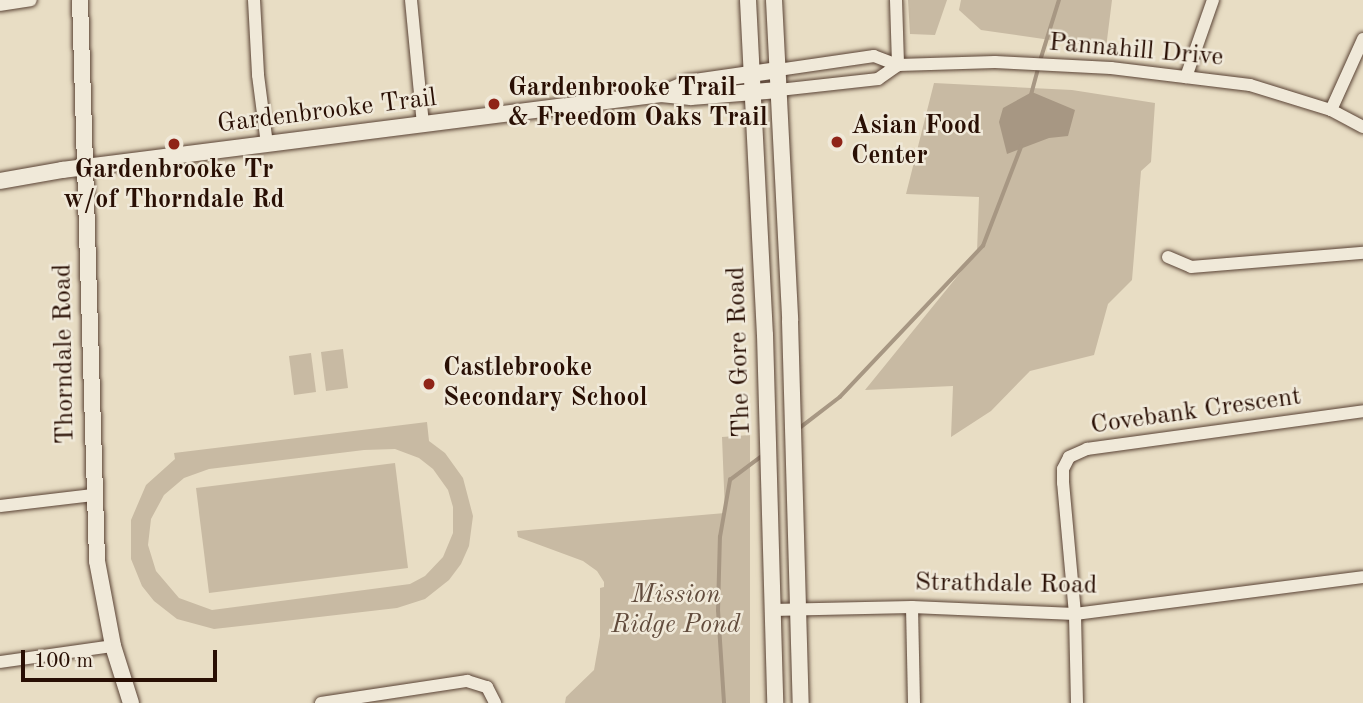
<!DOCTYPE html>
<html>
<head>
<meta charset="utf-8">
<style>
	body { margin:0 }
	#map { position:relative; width:1363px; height:703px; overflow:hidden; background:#e8ddc4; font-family:"Old Standard TT",serif }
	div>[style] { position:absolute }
	.green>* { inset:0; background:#c8baa3 }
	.water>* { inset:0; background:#a79783 }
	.stream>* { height:3.5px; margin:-1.75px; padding:0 1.75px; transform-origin:1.75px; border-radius:1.75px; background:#a79783 }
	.roads { filter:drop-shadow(0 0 2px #594234) drop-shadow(0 0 2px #594234) }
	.street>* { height:12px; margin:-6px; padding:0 6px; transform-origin:6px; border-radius:6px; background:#f0e9d9 }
	.secondary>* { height:16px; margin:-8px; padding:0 8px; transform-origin:8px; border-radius:8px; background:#f0e9d9 }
	.dots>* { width:19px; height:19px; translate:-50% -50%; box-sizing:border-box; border:4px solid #f0e9d9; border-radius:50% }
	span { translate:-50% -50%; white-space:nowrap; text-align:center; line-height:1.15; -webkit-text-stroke:5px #f0e9d9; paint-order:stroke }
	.street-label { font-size:26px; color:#290f04 }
	.poi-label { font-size:26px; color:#290f04; font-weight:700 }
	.left { translate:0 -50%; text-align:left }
	.park-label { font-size:26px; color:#614b3c; font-style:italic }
	.scale { position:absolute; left:21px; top:650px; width:196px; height:32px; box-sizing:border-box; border:4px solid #290f04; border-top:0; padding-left:9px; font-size:21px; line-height:24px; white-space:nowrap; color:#290f04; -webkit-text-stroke:5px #f0e9d9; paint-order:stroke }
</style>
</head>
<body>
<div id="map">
	<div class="green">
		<div style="clip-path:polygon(908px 0,947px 0,935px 35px,910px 34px)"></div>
		<div style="clip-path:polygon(961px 0,1112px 0,1106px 48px,981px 30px,959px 10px)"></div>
		<div style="clip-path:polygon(934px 83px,1072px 90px,1155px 103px,1151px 162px,1141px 171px,1132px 280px,1108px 304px,1094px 355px,1030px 371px,991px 411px,951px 437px,953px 386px,865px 390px,977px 252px,979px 197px,906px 194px)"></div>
		<div style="clip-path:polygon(343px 349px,348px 388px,326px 391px,321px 352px)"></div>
		<div style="clip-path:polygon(311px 353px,316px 392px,294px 395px,289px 356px)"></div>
		<div style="clip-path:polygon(evenodd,427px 422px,429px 441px,445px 453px,463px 478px,473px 516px,469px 546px,461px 564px,449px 580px,425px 599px,397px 608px,214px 629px,177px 619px,154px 601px,142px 586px,131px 559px,131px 520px,146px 485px,175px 459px,174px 453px,427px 422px,395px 449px,419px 458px,433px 469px,448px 490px,453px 507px,453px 533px,443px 557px,425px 576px,410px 584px,212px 610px,179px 598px,156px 571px,148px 545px,151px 519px,164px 495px,184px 478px,209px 469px,364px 450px,395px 449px)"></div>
		<div style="clip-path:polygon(750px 435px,750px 703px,565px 703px,566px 697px,594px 670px,600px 636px,600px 588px,604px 587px,604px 582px,597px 571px,583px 561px,518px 537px,517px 531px,725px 513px,722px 437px)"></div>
		<div style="clip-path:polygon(395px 463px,408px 568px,209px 593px,196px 488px)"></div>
	</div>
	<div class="water">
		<div style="clip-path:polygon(1032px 92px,1075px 110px,1068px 136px,1049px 138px,1007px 154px,999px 122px,1003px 108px)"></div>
	</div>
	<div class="stream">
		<div style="left:1040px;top:61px;width:64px;rotate:-72.7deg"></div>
		<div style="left:1031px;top:95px;width:27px;rotate:-75deg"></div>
		<div style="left:801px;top:427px;width:49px;rotate:-37.6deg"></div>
		<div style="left:840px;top:397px;width:208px;rotate:-46.6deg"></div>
		<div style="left:983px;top:246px;width:106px;rotate:-69deg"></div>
		<div style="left:724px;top:703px;width:92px;rotate:-93.7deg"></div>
		<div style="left:718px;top:611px;width:74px;rotate:-88.5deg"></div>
		<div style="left:720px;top:537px;width:58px;rotate:-80deg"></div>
		<div style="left:730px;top:480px;width:40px;rotate:-37deg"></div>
	</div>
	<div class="roads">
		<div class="street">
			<div style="left:254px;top:0;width:75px;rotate:86.9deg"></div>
			<div style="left:258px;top:75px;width:70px;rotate:82.6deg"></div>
			<div style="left:411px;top:0;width:125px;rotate:84.5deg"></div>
			<div style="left:896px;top:0;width:65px;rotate:88.2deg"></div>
			<div style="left:0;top:5px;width:31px;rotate:-9deg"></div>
			<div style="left:778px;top:70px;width:97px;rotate:-8.3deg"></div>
			<div style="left:874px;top:56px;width:26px;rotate:21deg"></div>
			<div style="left:898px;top:65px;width:97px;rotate:-1.8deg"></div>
			<div style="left:995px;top:62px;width:116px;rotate:3deg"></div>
			<div style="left:1111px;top:68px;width:140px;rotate:7deg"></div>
			<div style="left:1250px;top:85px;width:85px;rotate:17.2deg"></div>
			<div style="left:1331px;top:110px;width:36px;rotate:28deg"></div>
			<div style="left:1186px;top:77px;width:82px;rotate:-70.7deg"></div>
			<div style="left:779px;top:90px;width:100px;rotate:-6.3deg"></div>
			<div style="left:878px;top:79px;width:24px;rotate:-35deg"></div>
			<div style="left:1331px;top:110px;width:78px;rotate:-65.7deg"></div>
			<div style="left:1168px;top:257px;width:25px;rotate:23deg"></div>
			<div style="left:1191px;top:267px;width:173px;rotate:-4.7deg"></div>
			<div style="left:0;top:506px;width:94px;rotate:-6.7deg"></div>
			<div style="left:912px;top:607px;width:96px;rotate:88.8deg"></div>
			<div style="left:772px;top:610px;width:140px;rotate:-1.2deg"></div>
			<div style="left:912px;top:607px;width:163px;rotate:2.5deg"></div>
			<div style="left:1075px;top:614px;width:290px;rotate:-7.3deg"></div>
			<div style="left:0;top:662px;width:114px;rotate:-8.1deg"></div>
			<div style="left:321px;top:703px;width:148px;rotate:-8.6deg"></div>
			<div style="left:467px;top:681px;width:21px;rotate:17deg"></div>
			<div style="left:487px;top:687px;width:18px;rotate:63deg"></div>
			<div style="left:1077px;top:703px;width:89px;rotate:-91.3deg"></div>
			<div style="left:1075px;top:614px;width:132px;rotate:-95.2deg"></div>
			<div style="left:1063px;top:483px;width:14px;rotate:-90deg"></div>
			<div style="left:1063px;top:469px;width:13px;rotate:-63deg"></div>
			<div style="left:1069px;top:457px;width:20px;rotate:-24deg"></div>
			<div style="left:1087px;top:449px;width:279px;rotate:-7.8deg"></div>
		</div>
		<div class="secondary">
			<div style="left:80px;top:0;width:561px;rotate:88.26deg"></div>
			<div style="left:97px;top:561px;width:86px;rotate:79.3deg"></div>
			<div style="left:113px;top:646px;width:60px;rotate:72.5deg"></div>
			<div style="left:748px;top:0;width:335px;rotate:87.1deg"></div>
			<div style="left:765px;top:335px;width:368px;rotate:88.4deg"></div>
			<div style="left:774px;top:0;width:321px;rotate:87.1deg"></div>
			<div style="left:790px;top:321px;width:382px;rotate:88.4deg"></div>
			<div style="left:664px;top:93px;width:26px;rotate:-23deg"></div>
			<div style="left:688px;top:83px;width:91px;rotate:-8.2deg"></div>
			<div style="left:0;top:181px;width:63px;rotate:-10.1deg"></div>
			<div style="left:62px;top:170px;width:604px;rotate:-7.23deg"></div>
			<div style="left:661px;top:94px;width:30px;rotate:6deg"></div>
			<div style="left:691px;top:97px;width:88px;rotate:-4.5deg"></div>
		</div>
	</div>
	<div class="dots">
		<div style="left:494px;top:104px;background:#8f2418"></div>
		<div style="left:837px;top:142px;background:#8f2418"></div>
		<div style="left:174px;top:144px;background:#8f2418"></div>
		<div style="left:429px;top:384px;background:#8f2418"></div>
	</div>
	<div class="street-label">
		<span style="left:1136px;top:51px;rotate:5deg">Pannahill Drive</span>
		<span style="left:327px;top:112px;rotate:-7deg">Gardenbrooke Trail</span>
		<span style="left:740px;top:352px;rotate:-92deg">The Gore Road</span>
		<span style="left:65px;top:354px;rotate:-91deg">Thorndale Road</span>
		<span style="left:1196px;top:412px;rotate:-8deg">Covebank Crescent</span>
		<span style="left:1006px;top:585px;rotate:1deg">Strathdale Road</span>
	</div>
	<div class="poi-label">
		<span class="left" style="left:508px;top:104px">Gardenbrooke Trail<br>&amp; Freedom Oaks Trail</span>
		<span class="left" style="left:851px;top:142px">Asian Food<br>Center</span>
		<span style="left:174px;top:186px">Gardenbrooke Tr<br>w/of Thorndale Rd</span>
		<span class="left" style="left:443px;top:384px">Castlebrooke<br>Secondary School</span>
	</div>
	<div class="park-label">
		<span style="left:676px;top:611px">Mission<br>Ridge Pond</span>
	</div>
	<div class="scale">100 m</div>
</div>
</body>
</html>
